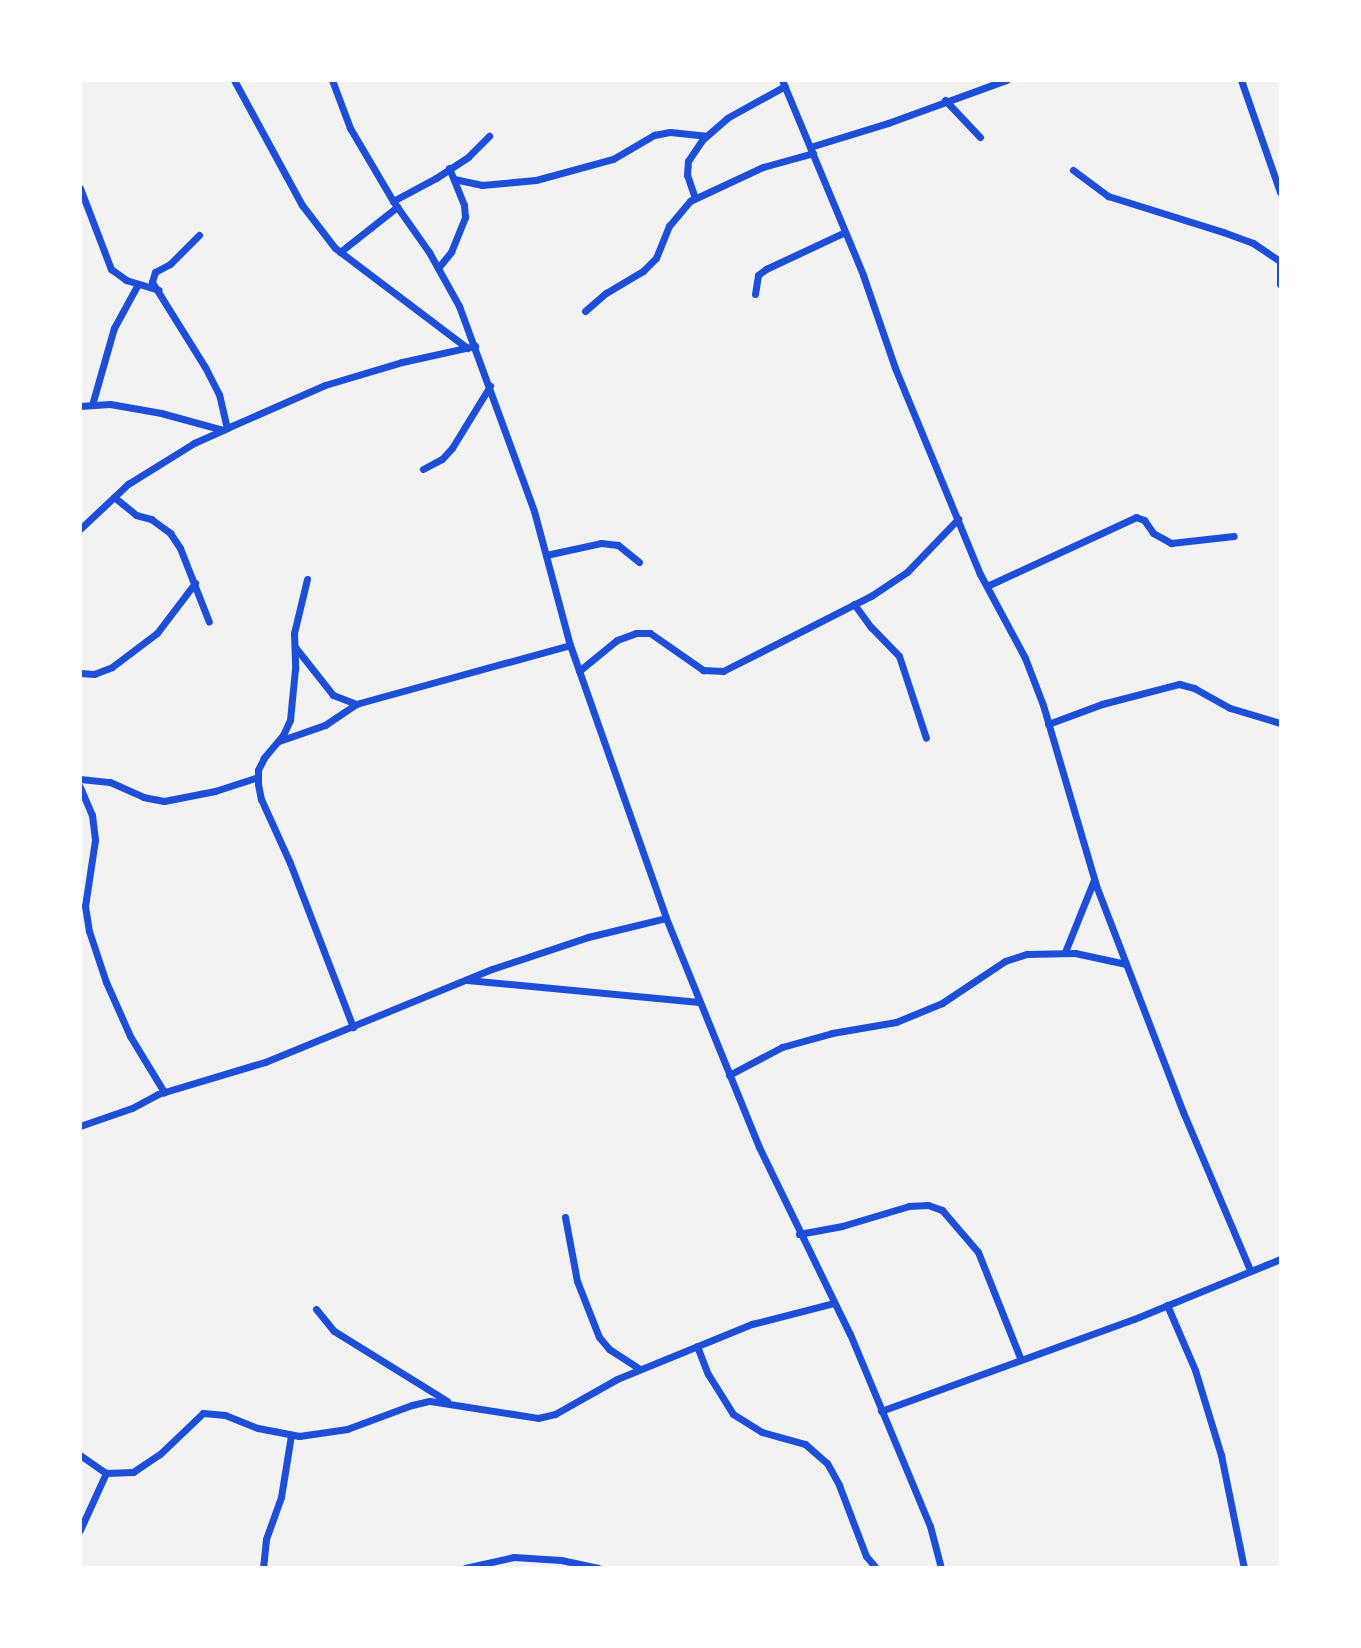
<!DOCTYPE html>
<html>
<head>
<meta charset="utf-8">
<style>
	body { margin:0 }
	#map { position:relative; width:1361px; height:1648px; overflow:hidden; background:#f2f2f2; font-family:"Archivo Narrow",sans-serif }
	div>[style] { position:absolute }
	.minor>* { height:7px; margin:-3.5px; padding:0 3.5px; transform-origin:3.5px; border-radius:3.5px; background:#1d4ed8 }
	span { translate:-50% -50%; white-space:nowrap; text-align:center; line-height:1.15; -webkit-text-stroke:5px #fff; paint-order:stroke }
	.frame { position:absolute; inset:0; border:82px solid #fff; pointer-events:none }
</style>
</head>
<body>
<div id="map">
	<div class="minor">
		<div style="left:234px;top:80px;width:142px;rotate:61.5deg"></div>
		<div style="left:302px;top:205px;width:54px;rotate:52.5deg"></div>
		<div style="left:335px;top:248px;width:166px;rotate:37.1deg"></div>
		<div style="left:332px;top:80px;width:51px;rotate:69.4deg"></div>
		<div style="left:350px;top:128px;width:85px;rotate:59.5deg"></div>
		<div style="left:393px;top:201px;width:62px;rotate:54.8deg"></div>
		<div style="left:429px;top:252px;width:62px;rotate:60.9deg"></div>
		<div style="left:459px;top:306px;width:218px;rotate:69.9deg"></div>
		<div style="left:534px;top:511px;width:139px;rotate:75deg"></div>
		<div style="left:570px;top:645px;width:289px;rotate:70.6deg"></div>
		<div style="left:666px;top:918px;width:247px;rotate:67.9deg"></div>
		<div style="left:759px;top:1147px;width:208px;rotate:64.1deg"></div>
		<div style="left:850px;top:1334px;width:208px;rotate:67.4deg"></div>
		<div style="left:930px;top:1526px;width:43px;rotate:75.3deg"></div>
		<div style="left:782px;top:80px;width:211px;rotate:67.4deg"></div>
		<div style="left:863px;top:275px;width:98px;rotate:71deg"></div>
		<div style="left:895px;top:368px;width:223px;rotate:67.6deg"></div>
		<div style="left:980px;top:574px;width:95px;rotate:61.8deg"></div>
		<div style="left:1025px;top:658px;width:50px;rotate:69deg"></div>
		<div style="left:1043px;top:705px;width:191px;rotate:73.6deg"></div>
		<div style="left:1097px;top:888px;width:240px;rotate:69deg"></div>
		<div style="left:1183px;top:1112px;width:172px;rotate:67deg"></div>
		<div style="left:1241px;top:80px;width:119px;rotate:70.8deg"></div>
		<div style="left:945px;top:100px;width:51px;rotate:46.6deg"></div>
		<div style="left:810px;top:147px;width:82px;rotate:-17.1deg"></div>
		<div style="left:888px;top:123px;width:126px;rotate:-20deg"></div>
		<div style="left:1073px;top:170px;width:44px;rotate:36.6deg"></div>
		<div style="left:1108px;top:196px;width:121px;rotate:17.4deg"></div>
		<div style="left:1223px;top:232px;width:32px;rotate:20deg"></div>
		<div style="left:1253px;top:243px;width:32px;rotate:34deg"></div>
		<div style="left:454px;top:179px;width:29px;rotate:12deg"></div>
		<div style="left:482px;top:185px;width:54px;rotate:-5.3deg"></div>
		<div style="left:536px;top:180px;width:80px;rotate:-15.3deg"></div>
		<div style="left:613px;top:159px;width:48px;rotate:-30.3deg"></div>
		<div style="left:654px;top:135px;width:16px;rotate:-11deg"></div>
		<div style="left:670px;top:132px;width:36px;rotate:6deg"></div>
		<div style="left:80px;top:188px;width:87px;rotate:69.1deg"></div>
		<div style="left:111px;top:269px;width:19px;rotate:36deg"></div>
		<div style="left:126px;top:280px;width:34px;rotate:17deg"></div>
		<div style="left:695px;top:198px;width:24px;rotate:-109deg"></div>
		<div style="left:687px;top:175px;width:14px;rotate:-86deg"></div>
		<div style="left:688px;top:161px;width:25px;rotate:-56deg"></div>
		<div style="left:702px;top:140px;width:33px;rotate:-41deg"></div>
		<div style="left:727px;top:118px;width:66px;rotate:-28.9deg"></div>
		<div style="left:393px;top:201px;width:49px;rotate:-28.1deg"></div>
		<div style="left:436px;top:178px;width:38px;rotate:-33deg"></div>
		<div style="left:468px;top:157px;width:30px;rotate:-45deg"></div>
		<div style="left:199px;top:235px;width:41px;rotate:135deg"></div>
		<div style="left:170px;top:264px;width:17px;rotate:152deg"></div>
		<div style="left:155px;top:272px;width:10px;rotate:107deg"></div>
		<div style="left:152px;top:282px;width:100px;rotate:58.1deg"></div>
		<div style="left:205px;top:367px;width:30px;rotate:63deg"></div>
		<div style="left:219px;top:394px;width:35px;rotate:77deg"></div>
		<div style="left:340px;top:252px;width:73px;rotate:-38.3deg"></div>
		<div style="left:1280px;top:263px;width:21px;rotate:90deg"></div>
		<div style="left:438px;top:268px;width:21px;rotate:-51deg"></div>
		<div style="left:451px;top:252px;width:38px;rotate:-68deg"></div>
		<div style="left:465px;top:217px;width:12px;rotate:-95deg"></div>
		<div style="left:464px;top:205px;width:40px;rotate:-112deg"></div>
		<div style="left:755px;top:294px;width:19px;rotate:-81deg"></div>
		<div style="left:758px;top:275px;width:10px;rotate:-37deg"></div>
		<div style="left:766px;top:269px;width:87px;rotate:-25.1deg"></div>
		<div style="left:585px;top:311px;width:28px;rotate:-41deg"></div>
		<div style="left:606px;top:293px;width:43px;rotate:-30.7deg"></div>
		<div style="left:643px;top:271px;width:18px;rotate:-45deg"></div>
		<div style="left:656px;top:258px;width:35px;rotate:-68deg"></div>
		<div style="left:669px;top:226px;width:33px;rotate:-50deg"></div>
		<div style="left:690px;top:201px;width:81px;rotate:-25deg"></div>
		<div style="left:763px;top:167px;width:52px;rotate:-15.6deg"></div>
		<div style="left:92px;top:405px;width:80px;rotate:-74.1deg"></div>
		<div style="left:114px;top:328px;width:50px;rotate:-61.4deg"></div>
		<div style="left:80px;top:406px;width:30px;rotate:-4deg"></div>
		<div style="left:110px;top:404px;width:52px;rotate:10deg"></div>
		<div style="left:161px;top:413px;width:64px;rotate:15.3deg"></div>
		<div style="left:423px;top:469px;width:21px;rotate:-28deg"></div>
		<div style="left:442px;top:459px;width:15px;rotate:-48deg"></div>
		<div style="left:452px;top:448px;width:73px;rotate:-58.5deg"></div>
		<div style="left:114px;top:497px;width:28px;rotate:39deg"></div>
		<div style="left:136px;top:515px;width:16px;rotate:15deg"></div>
		<div style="left:151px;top:519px;width:24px;rotate:36deg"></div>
		<div style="left:170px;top:533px;width:18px;rotate:56deg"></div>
		<div style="left:180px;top:548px;width:79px;rotate:68.6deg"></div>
		<div style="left:80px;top:529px;width:66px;rotate:-43.2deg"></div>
		<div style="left:128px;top:484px;width:78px;rotate:-31.8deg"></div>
		<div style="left:194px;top:443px;width:36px;rotate:-24deg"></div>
		<div style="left:227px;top:428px;width:107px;rotate:-23.7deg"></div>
		<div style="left:325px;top:385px;width:80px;rotate:-16.6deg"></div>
		<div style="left:402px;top:362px;width:75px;rotate:-12.4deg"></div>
		<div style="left:546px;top:555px;width:56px;rotate:-12.3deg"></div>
		<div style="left:601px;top:543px;width:17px;rotate:7deg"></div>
		<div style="left:618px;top:545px;width:27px;rotate:39deg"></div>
		<div style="left:307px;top:579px;width:56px;rotate:103.5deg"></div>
		<div style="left:294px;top:633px;width:36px;rotate:88deg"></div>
		<div style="left:295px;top:669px;width:51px;rotate:95.6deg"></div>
		<div style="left:290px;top:720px;width:17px;rotate:115deg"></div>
		<div style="left:283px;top:735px;width:30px;rotate:130deg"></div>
		<div style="left:264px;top:758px;width:13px;rotate:117deg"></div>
		<div style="left:258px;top:770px;width:14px;rotate:90deg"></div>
		<div style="left:258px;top:784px;width:15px;rotate:79deg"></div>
		<div style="left:261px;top:799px;width:70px;rotate:65.6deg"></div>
		<div style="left:290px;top:863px;width:176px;rotate:69deg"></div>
		<div style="left:987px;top:586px;width:164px;rotate:-24.8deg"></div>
		<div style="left:1136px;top:517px;width:9px;rotate:21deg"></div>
		<div style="left:1144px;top:520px;width:16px;rotate:55deg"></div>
		<div style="left:1153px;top:533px;width:21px;rotate:29deg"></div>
		<div style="left:1171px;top:543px;width:63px;rotate:-6.3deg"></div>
		<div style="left:854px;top:604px;width:29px;rotate:54deg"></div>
		<div style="left:871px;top:627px;width:40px;rotate:46deg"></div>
		<div style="left:899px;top:656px;width:86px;rotate:71.8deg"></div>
		<div style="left:295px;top:647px;width:61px;rotate:51.6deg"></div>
		<div style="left:333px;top:695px;width:25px;rotate:21deg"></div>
		<div style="left:579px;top:671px;width:49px;rotate:-39.2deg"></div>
		<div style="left:617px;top:640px;width:20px;rotate:-20deg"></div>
		<div style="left:636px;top:633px;width:14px"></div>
		<div style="left:650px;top:633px;width:65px;rotate:34.9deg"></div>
		<div style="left:703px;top:670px;width:20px;rotate:3deg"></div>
		<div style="left:723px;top:671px;width:166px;rotate:-26.9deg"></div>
		<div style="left:871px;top:596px;width:43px;rotate:-33.7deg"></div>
		<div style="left:907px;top:572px;width:74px;rotate:-46.1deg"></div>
		<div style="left:80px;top:673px;width:14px;rotate:4deg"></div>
		<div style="left:94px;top:674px;width:19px;rotate:-21deg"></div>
		<div style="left:112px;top:667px;width:56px;rotate:-37.1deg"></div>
		<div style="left:157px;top:633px;width:63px;rotate:-52.8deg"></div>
		<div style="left:1048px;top:724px;width:58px;rotate:-20.3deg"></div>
		<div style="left:1102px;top:704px;width:80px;rotate:-14.6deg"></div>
		<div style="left:1179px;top:684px;width:16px;rotate:15deg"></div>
		<div style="left:1194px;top:688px;width:41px;rotate:29.1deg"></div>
		<div style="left:1230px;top:708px;width:52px;rotate:16.7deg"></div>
		<div style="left:279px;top:741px;width:49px;rotate:-19.2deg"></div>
		<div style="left:325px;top:725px;width:37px;rotate:-34deg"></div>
		<div style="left:356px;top:704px;width:222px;rotate:-15.4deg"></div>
		<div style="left:80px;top:779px;width:30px;rotate:6deg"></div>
		<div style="left:110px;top:782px;width:36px;rotate:24deg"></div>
		<div style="left:143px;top:797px;width:21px;rotate:11deg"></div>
		<div style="left:164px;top:801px;width:52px;rotate:-11.1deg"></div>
		<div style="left:215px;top:791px;width:45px;rotate:-18deg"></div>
		<div style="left:80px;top:787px;width:30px;rotate:67deg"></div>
		<div style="left:92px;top:815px;width:25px;rotate:83deg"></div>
		<div style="left:95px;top:840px;width:67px;rotate:98.6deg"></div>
		<div style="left:85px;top:906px;width:25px;rotate:81deg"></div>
		<div style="left:89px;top:931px;width:54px;rotate:71.6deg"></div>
		<div style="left:106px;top:982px;width:59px;rotate:66deg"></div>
		<div style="left:130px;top:1036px;width:66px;rotate:58.7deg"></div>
		<div style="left:1065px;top:952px;width:78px;rotate:-68.1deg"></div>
		<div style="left:467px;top:980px;width:233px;rotate:5.4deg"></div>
		<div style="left:729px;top:1075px;width:60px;rotate:-27.8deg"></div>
		<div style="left:782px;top:1047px;width:52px;rotate:-15.6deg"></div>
		<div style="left:832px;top:1033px;width:65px;rotate:-9.8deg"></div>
		<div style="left:896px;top:1022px;width:50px;rotate:-22.4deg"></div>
		<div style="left:942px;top:1003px;width:76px;rotate:-33.7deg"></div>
		<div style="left:1005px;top:961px;width:23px;rotate:-18deg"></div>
		<div style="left:1027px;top:954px;width:48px;rotate:-1.2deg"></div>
		<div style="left:1075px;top:953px;width:52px;rotate:12.2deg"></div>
		<div style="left:80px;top:1126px;width:55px;rotate:-19.1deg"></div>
		<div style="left:132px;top:1108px;width:30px;rotate:-28deg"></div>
		<div style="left:158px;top:1094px;width:112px;rotate:-16.7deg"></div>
		<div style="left:265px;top:1062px;width:245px;rotate:-22.3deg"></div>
		<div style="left:492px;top:969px;width:101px;rotate:-18.4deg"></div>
		<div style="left:588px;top:937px;width:80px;rotate:-13.7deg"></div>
		<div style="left:565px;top:1217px;width:65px;rotate:79.4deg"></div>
		<div style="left:577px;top:1281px;width:60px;rotate:68.6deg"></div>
		<div style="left:599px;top:1337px;width:16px;rotate:50deg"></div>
		<div style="left:609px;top:1349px;width:37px;rotate:33deg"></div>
		<div style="left:799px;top:1234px;width:44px;rotate:-10.5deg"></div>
		<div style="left:842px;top:1226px;width:70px;rotate:-16.6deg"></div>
		<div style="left:909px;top:1206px;width:19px;rotate:-3deg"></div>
		<div style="left:928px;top:1205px;width:15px;rotate:20deg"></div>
		<div style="left:942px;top:1210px;width:55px;rotate:49.4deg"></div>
		<div style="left:978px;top:1252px;width:116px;rotate:68.3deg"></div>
		<div style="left:1167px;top:1305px;width:71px;rotate:66.7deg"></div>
		<div style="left:1195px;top:1370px;width:89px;rotate:73deg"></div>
		<div style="left:1221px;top:1455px;width:115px;rotate:78.5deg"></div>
		<div style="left:316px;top:1309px;width:28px;rotate:51deg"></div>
		<div style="left:334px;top:1331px;width:133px;rotate:31.8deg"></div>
		<div style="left:697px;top:1346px;width:30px;rotate:69deg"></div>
		<div style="left:708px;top:1374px;width:47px;rotate:58deg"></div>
		<div style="left:733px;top:1414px;width:34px;rotate:32deg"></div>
		<div style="left:762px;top:1432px;width:45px;rotate:15.6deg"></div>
		<div style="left:805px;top:1444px;width:29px;rotate:41deg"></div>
		<div style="left:827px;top:1463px;width:25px;rotate:61deg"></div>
		<div style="left:839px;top:1485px;width:76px;rotate:69.2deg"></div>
		<div style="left:866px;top:1556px;width:16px;rotate:50deg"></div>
		<div style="left:881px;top:1411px;width:269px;rotate:-20deg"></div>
		<div style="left:1134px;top:1319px;width:158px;rotate:-22.3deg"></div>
		<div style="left:80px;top:1455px;width:32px;rotate:35deg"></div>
		<div style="left:106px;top:1473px;width:27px;rotate:-2deg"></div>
		<div style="left:133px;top:1472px;width:32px;rotate:-34deg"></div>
		<div style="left:160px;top:1454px;width:59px;rotate:-43.6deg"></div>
		<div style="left:203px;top:1413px;width:22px;rotate:5deg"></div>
		<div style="left:225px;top:1415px;width:35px;rotate:22deg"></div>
		<div style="left:258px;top:1428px;width:42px;rotate:11deg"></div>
		<div style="left:299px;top:1436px;width:49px;rotate:-8.3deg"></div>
		<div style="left:347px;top:1429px;width:69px;rotate:-20.3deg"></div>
		<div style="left:412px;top:1405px;width:18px;rotate:-13deg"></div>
		<div style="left:430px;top:1401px;width:109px;rotate:8.9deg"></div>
		<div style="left:538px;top:1418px;width:17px;rotate:-13deg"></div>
		<div style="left:555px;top:1414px;width:71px;rotate:-29.4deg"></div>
		<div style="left:617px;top:1379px;width:146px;rotate:-22.2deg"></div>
		<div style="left:752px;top:1324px;width:85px;rotate:-14.4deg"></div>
		<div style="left:80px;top:1530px;width:63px;rotate:-65.5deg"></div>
		<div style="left:263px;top:1568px;width:29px;rotate:-84deg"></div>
		<div style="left:266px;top:1539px;width:45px;rotate:-70.3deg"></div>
		<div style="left:281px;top:1497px;width:63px;rotate:-80.8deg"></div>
		<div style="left:465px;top:1568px;width:50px;rotate:-12.7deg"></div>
		<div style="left:514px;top:1557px;width:47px;rotate:3.7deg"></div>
		<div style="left:561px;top:1560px;width:38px;rotate:12deg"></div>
	</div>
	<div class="frame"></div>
</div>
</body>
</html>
